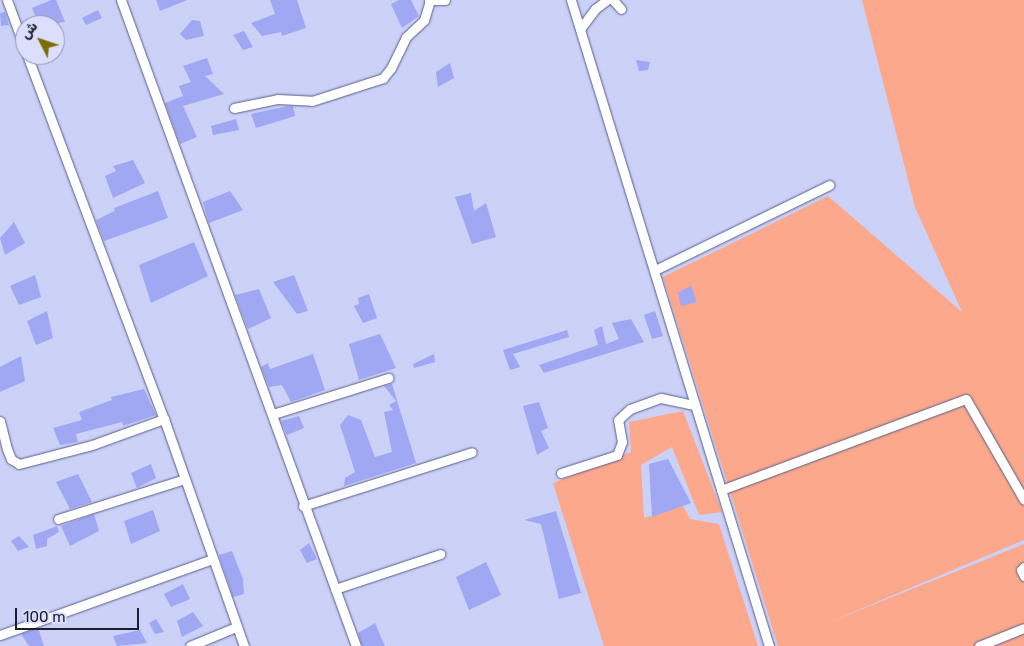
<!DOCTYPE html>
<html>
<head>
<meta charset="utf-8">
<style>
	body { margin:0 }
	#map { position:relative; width:1024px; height:646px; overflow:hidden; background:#ccd1f8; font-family:Rubik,Vazirmatn,sans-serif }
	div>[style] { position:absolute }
	.green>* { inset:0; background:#fca88c }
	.building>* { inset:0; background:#a0a7f3 }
	.roads { filter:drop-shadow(0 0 1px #5a5f89) drop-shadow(0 0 1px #5a5f89) }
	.minor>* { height:9px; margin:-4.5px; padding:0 4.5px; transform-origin:4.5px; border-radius:4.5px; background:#fff }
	span { translate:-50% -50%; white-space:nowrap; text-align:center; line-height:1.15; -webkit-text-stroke:4px #dbdffd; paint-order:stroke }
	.north { position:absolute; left:15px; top:15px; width:50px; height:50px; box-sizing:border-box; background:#dbdffd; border:1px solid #8f92ab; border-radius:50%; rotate:311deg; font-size:14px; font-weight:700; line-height:20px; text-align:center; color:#1d1f30 }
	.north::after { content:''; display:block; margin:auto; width:18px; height:22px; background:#7c6d07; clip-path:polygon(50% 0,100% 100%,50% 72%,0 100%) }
	.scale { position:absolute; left:15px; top:608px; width:124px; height:22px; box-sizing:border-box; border:2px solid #1d1f30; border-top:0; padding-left:6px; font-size:15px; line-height:18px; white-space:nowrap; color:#1d1f30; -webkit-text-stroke:4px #dbdffd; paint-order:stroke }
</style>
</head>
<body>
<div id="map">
	<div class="green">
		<div style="clip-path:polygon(862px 0,1024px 0,1024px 540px,825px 624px,1024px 544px,1024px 646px,778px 646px,663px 277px,828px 196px,962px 312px,915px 207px)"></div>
		<div style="clip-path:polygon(683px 411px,722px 512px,699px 515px,672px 447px,641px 465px,644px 518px,683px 506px,690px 519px,719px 524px,758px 646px,604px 646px,553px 483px,631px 452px,629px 422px)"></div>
	</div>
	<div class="building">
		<div style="clip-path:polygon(51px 0,56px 0,65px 22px,39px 25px,32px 8px)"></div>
		<div style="clip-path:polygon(156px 0,187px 0,160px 11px)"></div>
		<div style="clip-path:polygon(270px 0,297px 0,306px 28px,282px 36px,281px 32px,262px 36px,251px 23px,275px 14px)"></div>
		<div style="clip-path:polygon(399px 0,411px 0,419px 16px,402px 28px,391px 4px)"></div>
		<div style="clip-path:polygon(98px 10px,102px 18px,86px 25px,82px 18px)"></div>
		<div style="clip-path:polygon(5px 12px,9px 25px,1px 26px,0 13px)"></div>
		<div style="clip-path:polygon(192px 20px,200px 21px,204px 36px,186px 40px,180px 34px)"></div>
		<div style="clip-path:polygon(244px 31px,253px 47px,243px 50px,233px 35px)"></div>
		<div style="clip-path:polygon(207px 58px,213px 74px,205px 76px,224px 94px,183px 106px,197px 137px,180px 144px,165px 103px,183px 96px,179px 86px,191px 82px,183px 66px)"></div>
		<div style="clip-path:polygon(636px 60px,650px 62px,648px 70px,639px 71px)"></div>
		<div style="clip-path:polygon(450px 63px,454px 78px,438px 87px,436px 72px)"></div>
		<div style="clip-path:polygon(288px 106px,293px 106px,295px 116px,256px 128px,251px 114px)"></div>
		<div style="clip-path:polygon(236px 119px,239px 130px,213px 135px,211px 126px)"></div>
		<div style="clip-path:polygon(133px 160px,145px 183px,113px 198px,105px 176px,116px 171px,113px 166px)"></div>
		<div style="clip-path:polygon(158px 191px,168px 218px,104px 241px,96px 220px,115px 211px,114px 208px)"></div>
		<div style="clip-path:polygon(230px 191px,243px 210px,209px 223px,203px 202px)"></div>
		<div style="clip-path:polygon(471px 193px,474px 211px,486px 203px,496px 237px,472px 244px,455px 197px)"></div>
		<div style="clip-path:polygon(14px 222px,25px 243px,5px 255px,0 238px)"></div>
		<div style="clip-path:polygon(194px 242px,208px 276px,151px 303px,139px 265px)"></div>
		<div style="clip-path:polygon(35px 275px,41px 297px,19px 305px,10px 286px)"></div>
		<div style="clip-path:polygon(294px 275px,308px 311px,297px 314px,273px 282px)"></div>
		<div style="clip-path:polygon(691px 286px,697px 302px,681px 306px,678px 292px)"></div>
		<div style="clip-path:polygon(259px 289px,271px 318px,248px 329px,235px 295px)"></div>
		<div style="clip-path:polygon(369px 294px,377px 318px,363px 323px,354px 306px,359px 304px,358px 298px)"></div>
		<div style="clip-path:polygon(47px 311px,53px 338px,36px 345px,27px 321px)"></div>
		<div style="clip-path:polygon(655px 311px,663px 336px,652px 339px,644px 315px)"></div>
		<div style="clip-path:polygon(631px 319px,644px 342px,544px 373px,539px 365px,598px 345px,594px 330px,602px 326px,606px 344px,619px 339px,612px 323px)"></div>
		<div style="clip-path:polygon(567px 330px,569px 337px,513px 354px,520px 367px,510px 370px,503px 350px)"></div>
		<div style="clip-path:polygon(380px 334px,396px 368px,359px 380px,349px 344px)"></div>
		<div style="clip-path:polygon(313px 354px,325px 390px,291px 402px,282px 385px,269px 387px,261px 367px,268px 363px,270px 369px)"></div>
		<div style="clip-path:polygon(434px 354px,435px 362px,414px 368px,413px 364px)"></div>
		<div style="clip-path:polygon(21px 356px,25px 381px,0 392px,0 367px)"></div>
		<div style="clip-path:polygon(392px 384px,416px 463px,344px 486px,345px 478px,355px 472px,340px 425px,348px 415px,361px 420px,375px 457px,392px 452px,384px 412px,393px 410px,389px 405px,396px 401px,384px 386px)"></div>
		<div style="clip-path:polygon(144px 389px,156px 415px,123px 426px,122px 422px,76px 434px,78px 442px,60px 445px,53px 428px,82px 420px,79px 412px,112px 400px,111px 397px)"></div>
		<div style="clip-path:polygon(539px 402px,548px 428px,541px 431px,549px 448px,537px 455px,523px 406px)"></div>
		<div style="clip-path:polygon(299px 416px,304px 428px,287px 435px,281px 421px)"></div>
		<div style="clip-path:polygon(668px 459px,691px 503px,652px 517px,649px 464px)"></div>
		<div style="clip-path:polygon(151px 464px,156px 478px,137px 488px,131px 473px)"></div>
		<div style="clip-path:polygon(78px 474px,92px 502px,70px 509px,56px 482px)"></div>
		<div style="clip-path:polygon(153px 510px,160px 531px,131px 544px,124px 521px)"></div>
		<div style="clip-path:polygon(556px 511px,581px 593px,559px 599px,541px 524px,524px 520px)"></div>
		<div style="clip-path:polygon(94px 514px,99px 531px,70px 546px,61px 526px)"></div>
		<div style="clip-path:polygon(57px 526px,59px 532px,47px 539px,47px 546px,36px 549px,33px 535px)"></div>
		<div style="clip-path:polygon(19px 536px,29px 547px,18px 551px,11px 541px)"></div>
		<div style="clip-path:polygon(309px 543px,317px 559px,307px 563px,300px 550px)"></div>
		<div style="clip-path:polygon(232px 551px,243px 579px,244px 594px,233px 597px,219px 555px)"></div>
		<div style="clip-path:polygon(486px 562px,501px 595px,469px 610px,456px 577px)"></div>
		<div style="clip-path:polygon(183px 584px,190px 599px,171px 607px,164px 594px)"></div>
		<div style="clip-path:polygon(193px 612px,203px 626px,182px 637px,177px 621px)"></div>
		<div style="clip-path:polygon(156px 619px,164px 632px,155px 634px,149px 623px)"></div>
		<div style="clip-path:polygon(375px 623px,385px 646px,362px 646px,358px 633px)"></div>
		<div style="clip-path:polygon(38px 628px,44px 646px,29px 646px,21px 634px)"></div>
		<div style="clip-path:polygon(140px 630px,147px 643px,117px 646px,113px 636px)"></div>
	</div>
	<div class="roads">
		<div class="minor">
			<div style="left:7px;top:0;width:52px;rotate:69.8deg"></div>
			<div style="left:121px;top:0;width:687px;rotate:70.01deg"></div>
			<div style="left:429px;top:0;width:16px"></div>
			<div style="left:571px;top:0;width:676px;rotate:72.96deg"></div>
			<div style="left:613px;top:0;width:12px;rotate:48deg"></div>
			<div style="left:580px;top:29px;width:25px;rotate:-53deg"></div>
			<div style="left:595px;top:9px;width:15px;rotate:-37deg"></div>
			<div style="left:27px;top:55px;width:389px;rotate:69.4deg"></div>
			<div style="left:164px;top:419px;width:241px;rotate:70.6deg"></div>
			<div style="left:234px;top:108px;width:45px;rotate:-11.6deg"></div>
			<div style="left:278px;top:99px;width:34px;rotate:3deg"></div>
			<div style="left:312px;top:101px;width:75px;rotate:-17.9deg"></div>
			<div style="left:383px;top:78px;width:13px;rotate:-51deg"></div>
			<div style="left:391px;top:68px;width:34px;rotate:-64deg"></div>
			<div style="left:406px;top:37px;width:25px;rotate:-43deg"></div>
			<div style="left:424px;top:20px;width:21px;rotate:-73deg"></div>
			<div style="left:655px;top:270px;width:194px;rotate:-26deg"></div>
			<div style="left:273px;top:414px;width:121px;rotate:-17.4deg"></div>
			<div style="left:0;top:421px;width:29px;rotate:76deg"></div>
			<div style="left:7px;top:449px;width:11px;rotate:68deg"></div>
			<div style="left:11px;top:459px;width:9px;rotate:32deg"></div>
			<div style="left:19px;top:464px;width:75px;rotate:-14.6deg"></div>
			<div style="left:92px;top:445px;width:77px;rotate:-19.9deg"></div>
			<div style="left:561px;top:473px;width:59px;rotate:-17.8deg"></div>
			<div style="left:617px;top:455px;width:14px;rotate:-69deg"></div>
			<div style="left:622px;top:442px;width:22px;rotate:-100deg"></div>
			<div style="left:618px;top:420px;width:16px;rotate:-43deg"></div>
			<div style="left:630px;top:409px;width:33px;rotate:-20deg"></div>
			<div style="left:661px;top:398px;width:34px;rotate:12deg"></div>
			<div style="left:721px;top:490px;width:261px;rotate:-20.4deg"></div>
			<div style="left:966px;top:399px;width:116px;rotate:60.1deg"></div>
			<div style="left:303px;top:506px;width:177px;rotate:-17.7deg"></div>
			<div style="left:58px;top:519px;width:133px;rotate:-17.5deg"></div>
			<div style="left:1024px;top:567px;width:4px;rotate:135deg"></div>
			<div style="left:1021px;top:570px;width:7px;rotate:63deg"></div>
			<div style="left:335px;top:589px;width:111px;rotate:-18.4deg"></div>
			<div style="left:0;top:635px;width:225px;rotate:-19.7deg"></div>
			<div style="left:190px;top:646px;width:50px;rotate:-22.4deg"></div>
			<div style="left:979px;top:646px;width:48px;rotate:-21.8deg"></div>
		</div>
	</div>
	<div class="north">ش</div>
	<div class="scale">100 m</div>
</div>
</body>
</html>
